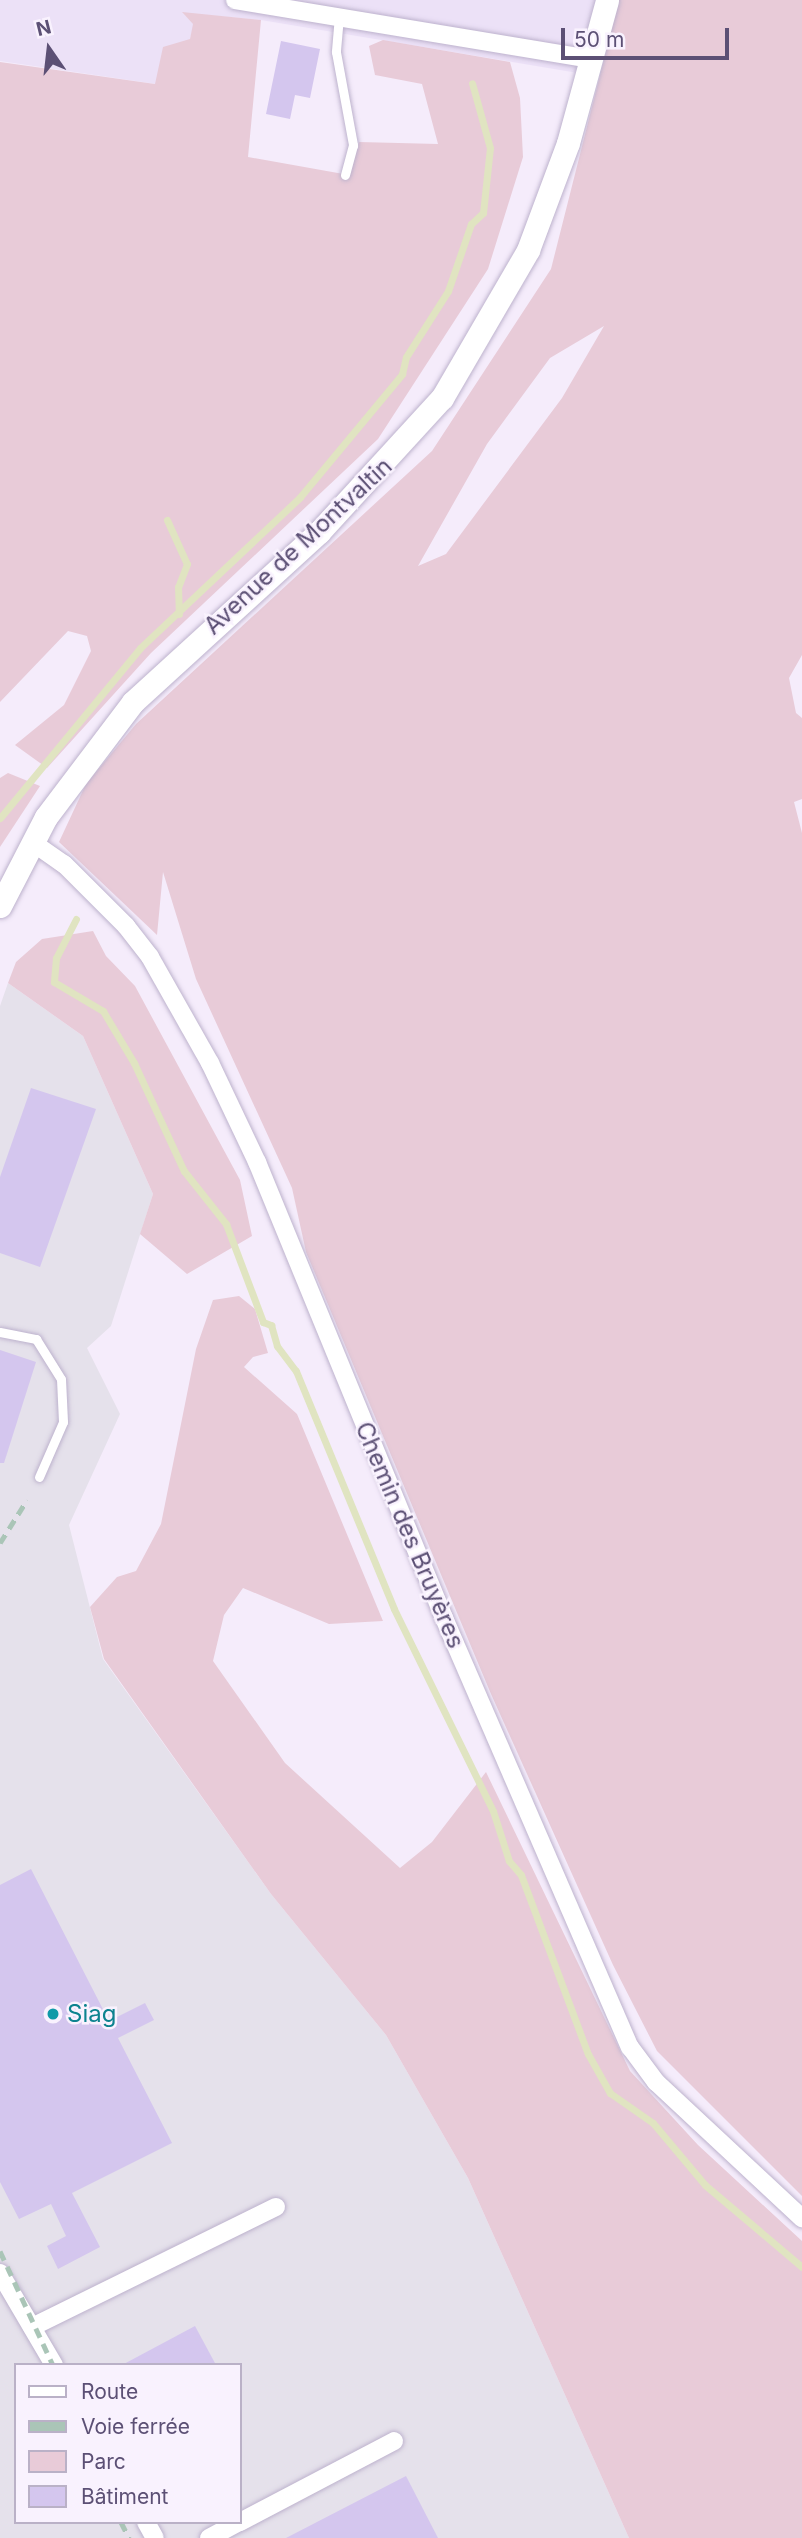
<!DOCTYPE html>
<html>
<head>
<meta charset="utf-8">
<style>
	body { margin:0 }
	#map { position:relative; width:802px; height:2538px; overflow:hidden; background:#f5ecfb; font-family:Inter,sans-serif }
	div>[style] { position:absolute }
	.residential>* { inset:0; background:#ece1f7 }
	.industrial>* { inset:0; background:#e5e1eb }
	.green>* { inset:0; background:#e8cbd8 }
	.stream>* { height:7px; margin:-3.5px; padding:0 3.5px; transform-origin:3.5px; border-radius:3.5px; background:#e0e4c1 }
	.building>* { inset:0; background:#d4c6ee }
	.roads { filter:drop-shadow(0 0 2px #bdb2cd) drop-shadow(0 0 2px #bdb2cd) }
	.service>* { height:9px; margin:-4.5px; padding:0 4.5px; transform-origin:4.5px; border-radius:4.5px; background:#fff }
	.minor>* { height:18px; margin:-9px; padding:0 9px; transform-origin:9px; border-radius:9px; background:#fff }
	.tertiary>* { height:23px; margin:-11.5px; padding:0 11.5px; transform-origin:11.5px; border-radius:11.5px; background:#fff }
	.rail>* { height:5px; margin-top:-2.5px; transform-origin:0; background:repeating-linear-gradient(90deg,#aac5b7 0 10px,transparent 0 17px) }
	.dots>* { width:19px; height:19px; translate:-50% -50%; box-sizing:border-box; border:4px solid #f9f2fe; border-radius:50% }
	span { translate:-50% -50%; white-space:nowrap; text-align:center; line-height:1.15; -webkit-text-stroke:5px #f9f2fe; paint-order:stroke }
	.street-label { font-size:24px; color:#5c5075 }
	.culture-label { font-size:24px; color:#0d838f }
	.left { translate:0 -50%; text-align:left }
	.legend { position:absolute; left:14px; top:2363px; width:228px; height:161px; box-sizing:border-box; background:#f9f2fe; border:2px solid #bab1c7; margin:0; padding:9px 12px; list-style:none; font-size:21px; color:#5c5075 }
	.legend li { display:flex; align-items:center; gap:14px; height:35px }
	.legend b { width:35px; border:2px solid #bab1c7 }
	.north { position:absolute; left:14px; top:14px; width:70px; height:70px; -webkit-text-stroke:5px #f9f2fe; paint-order:stroke; rotate:346deg; font-size:19px; font-weight:700; line-height:28px; text-align:center; color:#5c5075 }
	.north::after { content:''; display:block; margin:auto; width:24px; height:32px; background:#5c5075; clip-path:polygon(50% 0,100% 100%,50% 72%,0 100%) }
	.scale { position:absolute; left:561px; top:28px; width:168px; height:32px; box-sizing:border-box; border:4px solid #5c5075; border-top:0; padding-left:9px; font-size:21px; line-height:24px; white-space:nowrap; color:#5c5075; -webkit-text-stroke:5px #f9f2fe; paint-order:stroke }
</style>
</head>
<body>
<div id="map">
	<div class="residential">
		<div style="clip-path:polygon(0 0,619px 0,602px 77px,261px 20px,183px 13px,194px 24px,190px 39px,156px 84px,0 61px)"></div>
	</div>
	<div class="industrial">
		<div style="clip-path:polygon(evenodd,8px 983px,83px 1036px,153px 1194px,111px 1326px,87px 1348px,120px 1414px,69px 1525px,103px 1659px,271px 1894px,386px 2035px,468px 2178px,629px 2538px,0 2538px,0 1006px,8px 983px,16px 2365px,240px 2365px,240px 2522px,16px 2522px,16px 2365px)"></div>
	</div>
	<div class="green">
		<div style="clip-path:polygon(evenodd,619px 0,802px 0,802px 655px,789px 678px,796px 713px,802px 718px,802px 799px,794px 802px,802px 833px,802px 2196px,657px 2051px,613px 1965px,491px 1694px,306px 1252px,292px 1188px,196px 979px,163px 872px,157px 935px,59px 842px,86px 784px,136px 724px,432px 451px,551px 269px,619px 0,604px 326px,562px 398px,446px 554px,418px 566px,487px 444px,550px 358px,604px 326px)"></div>
		<div style="clip-path:polygon(182px 12px,261px 20px,248px 157px,349px 175px,359px 142px,438px 144px,422px 84px,375px 75px,369px 46px,383px 40px,510px 62px,520px 98px,523px 157px,488px 269px,378px 439px,151px 653px,47px 768px,15px 745px,64px 705px,91px 651px,87px 636px,68px 631px,0 702px,0 62px,155px 84px,163px 47px,190px 39px,193px 24px)"></div>
		<div style="clip-path:polygon(8px 773px,40px 786px,0 847px,0 778px)"></div>
		<div style="clip-path:polygon(93px 931px,106px 956px,135px 986px,240px 1180px,252px 1236px,187px 1274px,140px 1234px,153px 1194px,83px 1036px,8px 983px,16px 962px,42px 939px)"></div>
		<div style="clip-path:polygon(239px 1296px,255px 1309px,268px 1353px,253px 1357px,244px 1367px,297px 1414px,383px 1621px,329px 1624px,243px 1588px,224px 1615px,213px 1661px,285px 1763px,400px 1868px,432px 1842px,486px 1772px,630px 2071px,698px 2145px,802px 2241px,802px 2538px,629px 2538px,468px 2178px,386px 2035px,271px 1894px,104px 1659px,90px 1607px,117px 1577px,136px 1571px,161px 1524px,196px 1349px,213px 1300px)"></div>
	</div>
	<div class="stream">
		<div style="left:167px;top:520px;width:48px;rotate:65.6deg"></div>
		<div style="left:187px;top:564px;width:25px;rotate:111deg"></div>
		<div style="left:178px;top:587px;width:27px;rotate:88deg"></div>
		<div style="left:0;top:818px;width:220px;rotate:-50.5deg"></div>
		<div style="left:140px;top:648px;width:220px;rotate:-43.3deg"></div>
		<div style="left:300px;top:497px;width:160px;rotate:-50.3deg"></div>
		<div style="left:402px;top:374px;width:17px;rotate:-77deg"></div>
		<div style="left:406px;top:357px;width:78px;rotate:-57.5deg"></div>
		<div style="left:448px;top:291px;width:71px;rotate:-71.1deg"></div>
		<div style="left:471px;top:224px;width:16px;rotate:-43deg"></div>
		<div style="left:483px;top:213px;width:65px;rotate:-83.9deg"></div>
		<div style="left:490px;top:148px;width:67px;rotate:-105.5deg"></div>
		<div style="left:76px;top:919px;width:44px;rotate:117.1deg"></div>
		<div style="left:56px;top:958px;width:24px;rotate:95deg"></div>
		<div style="left:54px;top:982px;width:57px;rotate:30.6deg"></div>
		<div style="left:103px;top:1011px;width:61px;rotate:59.2deg"></div>
		<div style="left:134px;top:1063px;width:119px;rotate:65.2deg"></div>
		<div style="left:184px;top:1171px;width:68px;rotate:51.6deg"></div>
		<div style="left:226px;top:1224px;width:105px;rotate:69.3deg"></div>
		<div style="left:263px;top:1322px;width:9px;rotate:21deg"></div>
		<div style="left:271px;top:1325px;width:22px;rotate:74deg"></div>
		<div style="left:277px;top:1346px;width:31px;rotate:53deg"></div>
		<div style="left:296px;top:1371px;width:257px;rotate:67.6deg"></div>
		<div style="left:394px;top:1609px;width:225px;rotate:63.9deg"></div>
		<div style="left:493px;top:1811px;width:52px;rotate:72.3deg"></div>
		<div style="left:509px;top:1861px;width:18px;rotate:49deg"></div>
		<div style="left:521px;top:1875px;width:191px;rotate:69.5deg"></div>
		<div style="left:588px;top:2054px;width:45px;rotate:60.6deg"></div>
		<div style="left:610px;top:2093px;width:52px;rotate:34.9deg"></div>
		<div style="left:653px;top:2123px;width:81px;rotate:50deg"></div>
		<div style="left:705px;top:2185px;width:127px;rotate:40.2deg"></div>
	</div>
	<div class="building">
		<div style="clip-path:polygon(281px 41px,320px 49px,310px 98px,295px 95px,290px 119px,266px 114px)"></div>
		<div style="clip-path:polygon(31px 1088px,96px 1109px,40px 1267px,0 1253px,0 1177px)"></div>
		<div style="clip-path:polygon(0 1350px,36px 1362px,4px 1463px,0 1463px)"></div>
		<div style="clip-path:polygon(31px 1869px,109px 2021px,145px 2003px,154px 2020px,118px 2038px,172px 2143px,72px 2193px,100px 2247px,58px 2269px,47px 2246px,66px 2236px,51px 2204px,19px 2219px,0 2182px,0 1885px)"></div>
		<div style="clip-path:polygon(195px 2326px,216px 2365px,122px 2365px)"></div>
		<div style="clip-path:polygon(406px 2476px,438px 2538px,286px 2538px)"></div>
	</div>
	<div class="roads">
		<div class="service">
			<div style="left:339px;top:16px;width:36px;rotate:95deg"></div>
			<div style="left:336px;top:52px;width:95px;rotate:79.6deg"></div>
			<div style="left:353px;top:145px;width:31px;rotate:105deg"></div>
			<div style="left:0;top:1332px;width:37px;rotate:11deg"></div>
			<div style="left:36px;top:1339px;width:47px;rotate:58deg"></div>
			<div style="left:61px;top:1379px;width:43px;rotate:87.3deg"></div>
			<div style="left:63px;top:1422px;width:60px;rotate:113.6deg"></div>
		</div>
		<div class="minor">
			<div style="left:235px;top:0;width:363px;rotate:9.4deg"></div>
			<div style="left:32px;top:842px;width:39px;rotate:35deg"></div>
			<div style="left:64px;top:864px;width:88px;rotate:45deg"></div>
			<div style="left:126px;top:926px;width:39px;rotate:52deg"></div>
			<div style="left:150px;top:957px;width:122px;rotate:60.5deg"></div>
			<div style="left:210px;top:1063px;width:110px;rotate:64.6deg"></div>
			<div style="left:257px;top:1162px;width:493px;rotate:67.7deg"></div>
			<div style="left:444px;top:1618px;width:468px;rotate:66.6deg"></div>
			<div style="left:630px;top:2047px;width:44px;rotate:53.4deg"></div>
			<div style="left:656px;top:2082px;width:200px;rotate:43deg"></div>
			<div style="left:0;top:2273px;width:107px;rotate:59.6deg"></div>
			<div style="left:32px;top:2327px;width:272px;rotate:-26.2deg"></div>
			<div style="left:146px;top:2522px;width:18px;rotate:61deg"></div>
			<div style="left:240px;top:2522px;width:174px;rotate:-27.7deg"></div>
			<div style="left:209px;top:2538px;width:34px;rotate:-28deg"></div>
		</div>
		<div class="tertiary">
			<div style="left:0;top:906px;width:100px;rotate:-62.7deg"></div>
			<div style="left:46px;top:817px;width:144px;rotate:-52.9deg"></div>
			<div style="left:133px;top:702px;width:252px;rotate:-42.4deg"></div>
			<div style="left:319px;top:532px;width:182px;rotate:-47.5deg"></div>
			<div style="left:442px;top:398px;width:171px;rotate:-59.8deg"></div>
			<div style="left:528px;top:250px;width:114px;rotate:-69.5deg"></div>
			<div style="left:568px;top:143px;width:148px;rotate:-74.7deg"></div>
		</div>
	</div>
	<div class="rail">
		<div style="left:0;top:1543px;width:51px;rotate:-57.9deg"></div>
		<div style="left:0;top:2251px;width:126px;rotate:65.1deg"></div>
		<div style="left:121px;top:2522px;width:18px;rotate:63deg"></div>
	</div>
	<div class="dots">
		<div style="left:53px;top:2014px;background:#0f9aa8"></div>
	</div>
	<div class="street-label">
		<span style="left:298px;top:546px;rotate:-43deg">Avenue de Montvaltin</span>
		<span style="left:410px;top:1535px;rotate:67deg">Chemin des Bruyères</span>
	</div>
	<div class="culture-label">
		<span class="left" style="left:67px;top:2014px">Siag</span>
	</div>
	<ul class="legend">
	<li><b style="height:9px;background:#fff"></b>Route</li>
	<li><b style="height:9px;background:#aac5b7"></b>Voie ferrée</li>
	<li><b style="height:19px;background:#e8cbd8"></b>Parc</li>
	<li><b style="height:19px;background:#d4c6ee"></b>Bâtiment</li>
	</ul>
	<div class="north">N</div>
	<div class="scale">50 m</div>
</div>
</body>
</html>
